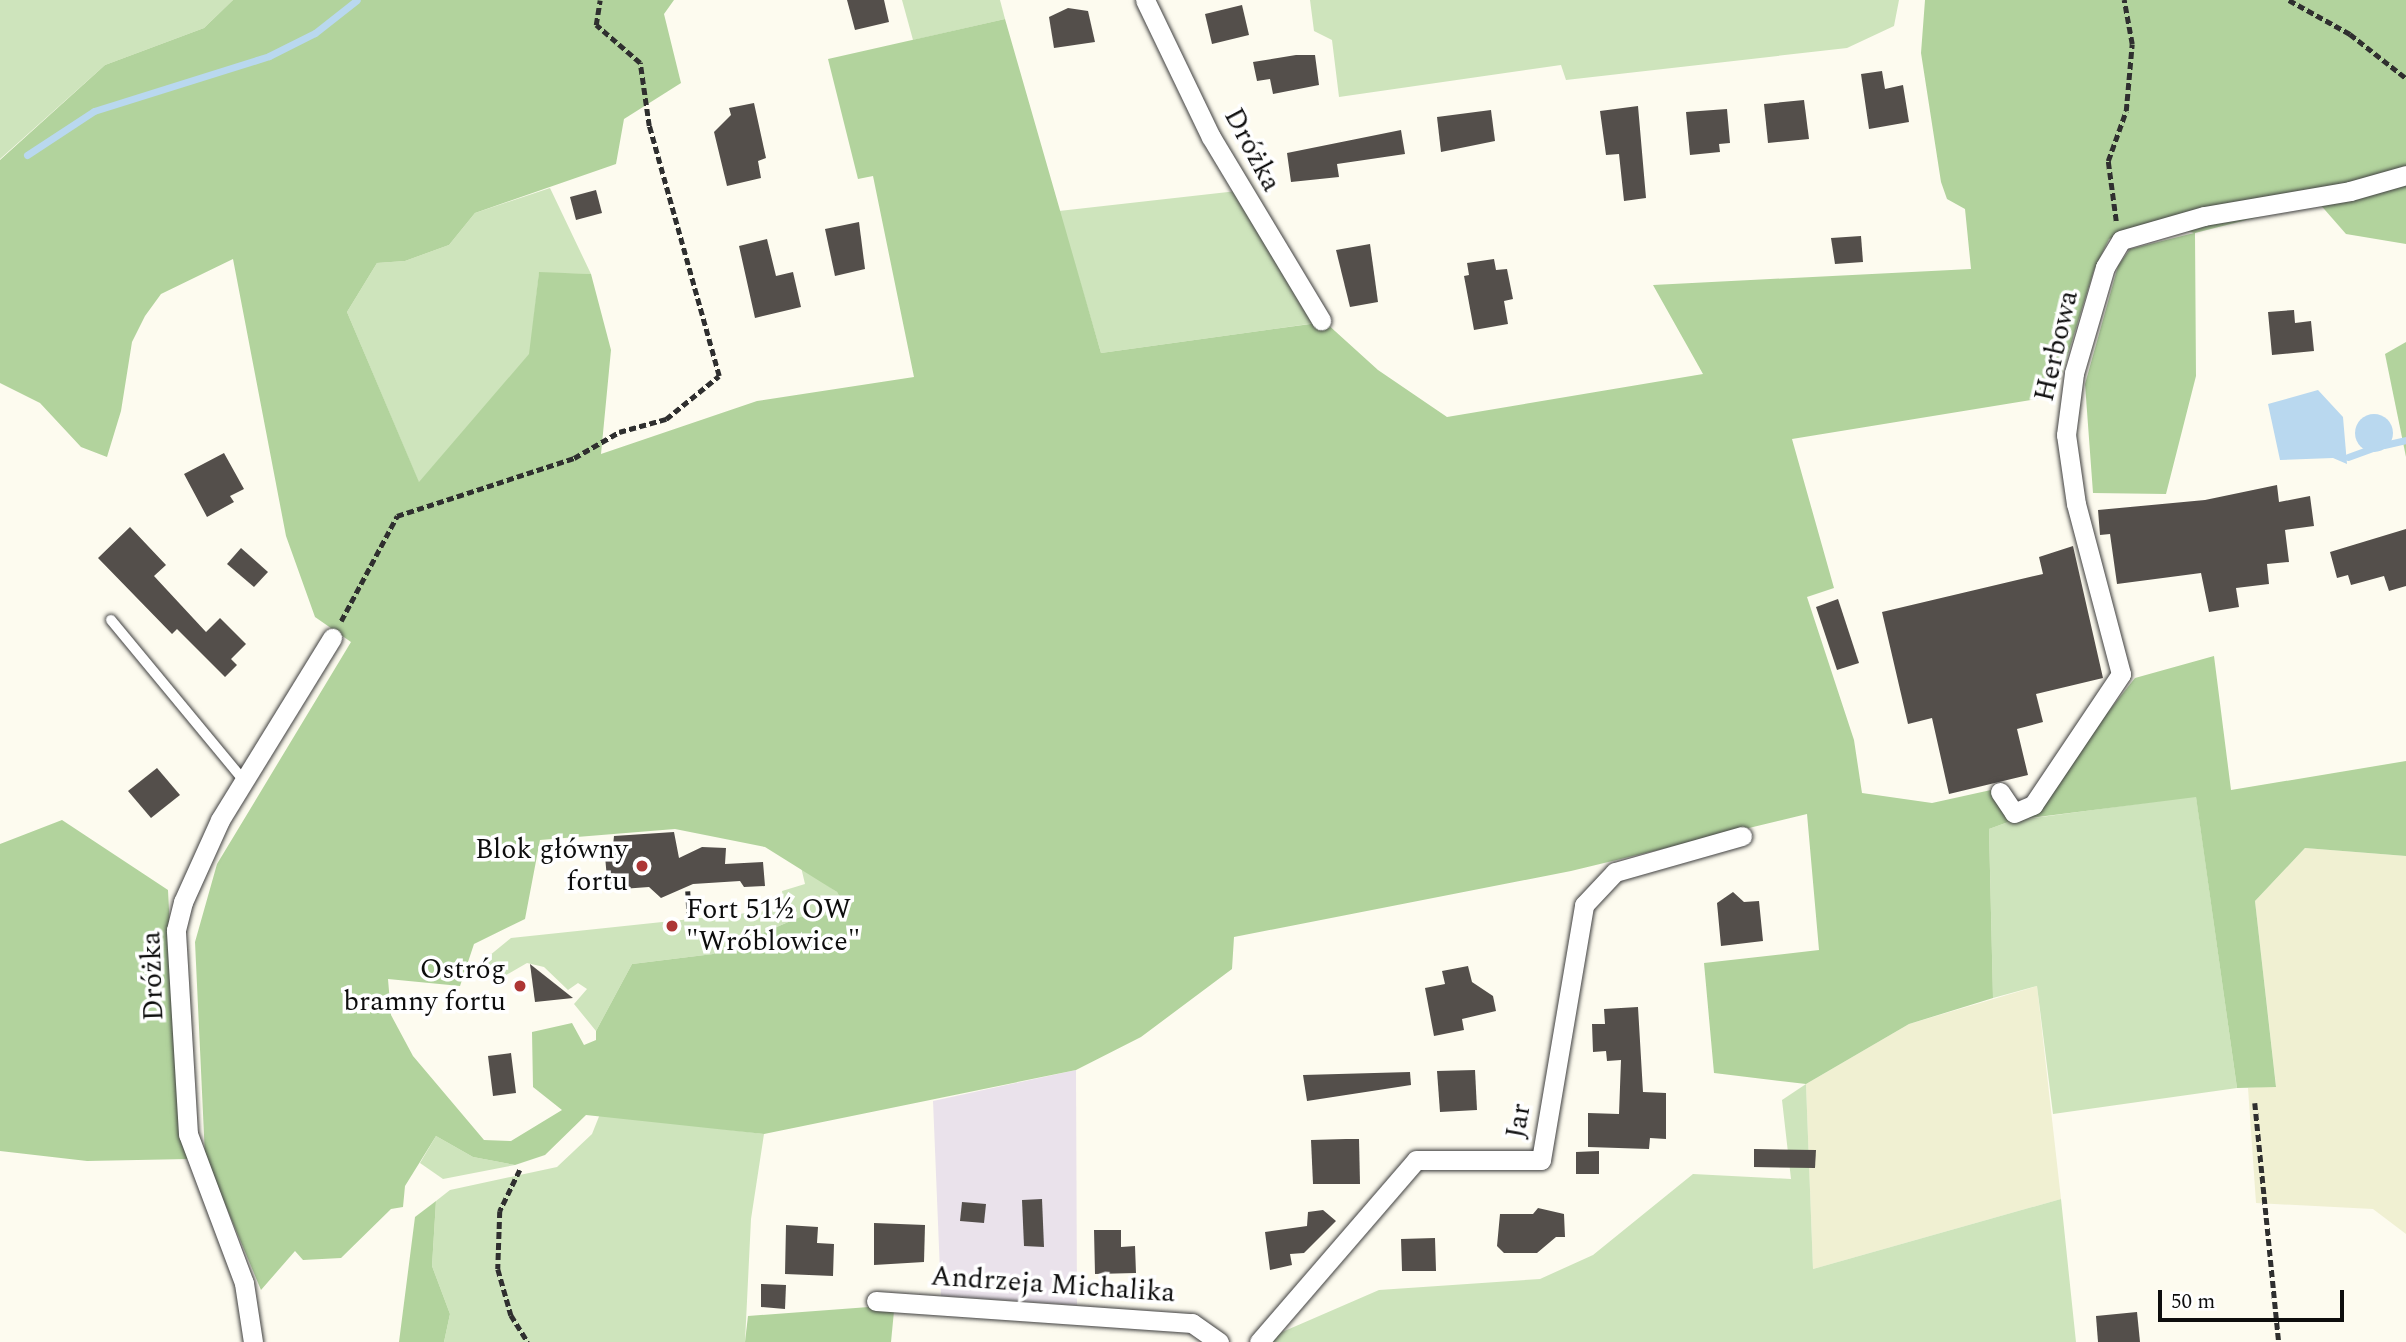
<!DOCTYPE html>
<html>
<head>
<meta charset="utf-8">
<style>
	body { margin:0 }
	#map { position:relative; width:2406px; height:1342px; overflow:hidden; background:#fdfbef; font-family:Spectral,serif }
	div>[style] { position:absolute }
	.industrial>* { inset:0; background:#eae2eb }
	.farmland>* { inset:0; background:#f0f0d2 }
	.green>* { inset:0; background:#cee4bc }
	.forest>* { inset:0; background:#b2d39d }
	.water>* { inset:0; background:#b9d8ef }
	.round { border-radius:50% }
	.stream>* { height:7px; margin:-3.5px; padding:0 3.5px; transform-origin:3.5px; border-radius:3.5px; background:#b9d8ef }
	.building>* { inset:0; background:#544f4b }
	.path>* { height:4.5px; margin-top:-2.25px; transform-origin:0; background:repeating-linear-gradient(90deg,#2f2f2f 0 7px,transparent 0 10.5px) }
	.roads { filter:drop-shadow(0 0 2px #404040) drop-shadow(0 0 2px #404040) }
	.service>* { height:10px; margin:-5px; padding:0 5px; transform-origin:5px; border-radius:5px; background:#fff }
	.minor>* { height:19px; margin:-9.5px; padding:0 9.5px; transform-origin:9.5px; border-radius:9.5px; background:#fff }
	.dots>* { width:19px; height:19px; translate:-50% -50%; box-sizing:border-box; border:4px solid #fff; border-radius:50% }
	span { translate:-50% -50%; white-space:nowrap; text-align:center; line-height:1.15; -webkit-text-stroke:7px #fff; paint-order:stroke }
	.street-label { font-size:28px; color:#0d0d0d }
	.poi-label { font-size:28px; color:#0d0d0d }
	.right { translate:-100% -50%; text-align:right }
	.left { translate:0 -50%; text-align:left }
	.scale { position:absolute; left:2158px; top:1290px; width:186px; height:32px; box-sizing:border-box; border:4px solid #0d0d0d; border-top:0; padding-left:9px; font-size:21px; line-height:24px; white-space:nowrap; color:#0d0d0d; -webkit-text-stroke:5px #fff; paint-order:stroke }
</style>
</head>
<body>
<div id="map">
	<div class="industrial">
		<div style="clip-path:polygon(1076px 1070px,1077px 1305px,941px 1296px,933px 1101px)"></div>
	</div>
	<div class="farmland">
		<div style="clip-path:polygon(2305px 848px,2406px 856px,2406px 1234px,2373px 1209px,2256px 1203px,2248px 1088px,2276px 1086px,2255px 901px)"></div>
		<div style="clip-path:polygon(2037px 986px,2061px 1199px,1813px 1269px,1806px 1084px,1909px 1024px)"></div>
	</div>
	<div class="green">
		<div style="clip-path:polygon(0 0,233px 0,204px 28px,105px 65px,0 159px)"></div>
		<div style="clip-path:polygon(902px 0,1000px 0,1005px 19px,913px 40px)"></div>
		<div style="clip-path:polygon(1310px 0,1899px 0,1894px 26px,1847px 48px,1566px 80px,1561px 65px,1339px 97px,1332px 40px,1314px 31px)"></div>
		<div style="clip-path:polygon(550px 188px,591px 274px,539px 273px,530px 354px,419px 483px,347px 312px,377px 263px,405px 261px,449px 245px,475px 213px)"></div>
		<div style="clip-path:polygon(1237px 191px,1316px 323px,1101px 353px,1059px 211px)"></div>
		<div style="clip-path:polygon(2196px 796px,2237px 1088px,2053px 1114px,2037px 986px,1993px 998px,1989px 829px,2011px 821px)"></div>
		<div style="clip-path:polygon(801px 867px,837px 892px,850px 915px,800px 917px,713px 954px,632px 964px,596px 1031px,574px 1004px,587px 989px,578px 983px,568px 990px,544px 967px,527px 963px,501px 978px,478px 980px,489px 956px,511px 938px,785px 909px,782px 891px,805px 884px)"></div>
		<div style="clip-path:polygon(1806px 1084px,1813px 1269px,2061px 1199px,2076px 1342px,1271px 1342px,1273px 1336px,1379px 1290px,1540px 1279px,1593px 1255px,1693px 1174px,1791px 1179px,1782px 1100px)"></div>
		<div style="clip-path:polygon(600px 1114px,764px 1134px,751px 1219px,745px 1342px,444px 1342px,450px 1314px,432px 1266px,436px 1201px,450px 1190px,557px 1167px,592px 1134px)"></div>
		<div style="clip-path:polygon(436px 1136px,473px 1157px,515px 1165px,443px 1179px,420px 1163px)"></div>
	</div>
	<div class="forest">
		<div style="clip-path:polygon(evenodd,233px 0,674px 0,664px 14px,681px 83px,624px 119px,616px 164px,475px 213px,449px 245px,405px 261px,377px 263px,347px 312px,419px 482px,529px 354px,539px 272px,591px 274px,611px 350px,601px 454px,757px 401px,914px 377px,873px 176px,858px 179px,828px 59px,1005px 19px,1101px 353px,1325px 322px,1378px 370px,1447px 417px,1703px 374px,1653px 285px,1971px 269px,1965px 209px,1947px 199px,1941px 182px,1921px 53px,1925px 0,2406px 0,2406px 244px,2346px 234px,2318px 202px,2195px 233px,2196px 376px,2166px 494px,2093px 493px,2085px 384px,2118px 266px,2130px 249px,2194px 233px,2154px 221px,2109px 239px,2094px 270px,2055px 396px,1792px 439px,1834px 588px,1807px 597px,1854px 740px,1862px 793px,1932px 803px,1991px 790px,2011px 821px,1989px 829px,1993px 998px,1909px 1024px,1806px 1084px,1714px 1073px,1704px 963px,1819px 950px,1807px 814px,1571px 871px,1234px 937px,1232px 969px,1141px 1037px,1076px 1070px,764px 1134px,586px 1115px,545px 1155px,515px 1165px,473px 1157px,436px 1136px,405px 1186px,403px 1207px,391px 1209px,341px 1258px,303px 1260px,295px 1251px,261px 1290px,205px 1156px,195px 942px,217px 864px,351px 642px,315px 617px,286px 536px,233px 259px,161px 294px,145px 316px,132px 342px,121px 411px,107px 457px,81px 447px,40px 403px,0 383px,0 160px,105px 65px,204px 28px,233px 0,675px 829px,765px 847px,837px 892px,849px 914px,800px 917px,713px 954px,632px 964px,596px 1031px,596px 1040px,584px 1045px,572px 1023px,532px 1032px,533px 1087px,562px 1110px,511px 1141px,484px 1140px,413px 1056px,391px 1015px,388px 979px,460px 986px,474px 944px,525px 919px,540px 840px,675px 829px)"></div>
		<div style="clip-path:polygon(2406px 342px,2406px 457px,2385px 354px)"></div>
		<div style="clip-path:polygon(2214px 656px,2231px 790px,2406px 761px,2406px 856px,2305px 848px,2255px 901px,2276px 1087px,2237px 1088px,2196px 797px,2023px 819px,2135px 678px)"></div>
		<div style="clip-path:polygon(62px 820px,168px 890px,180px 1131px,188px 1159px,87px 1161px,0 1151px,0 844px)"></div>
		<div style="clip-path:polygon(436px 1201px,432px 1266px,450px 1314px,444px 1342px,399px 1342px,415px 1217px)"></div>
		<div style="clip-path:polygon(869px 1307px,894px 1311px,891px 1342px,745px 1342px,748px 1316px)"></div>
	</div>
	<div class="water">
		<div style="clip-path:polygon(2318px 390px,2343px 417px,2347px 464px,2333px 458px,2280px 460px,2268px 404px)"></div>
		<div class="round" style="left:2355px;top:414px;width:38px;height:38px"></div>
	</div>
	<div class="stream">
		<div style="left:27px;top:155px;width:80px;rotate:-33.3deg"></div>
		<div style="left:94px;top:111px;width:183px;rotate:-17.4deg"></div>
		<div style="left:269px;top:56px;width:51px;rotate:-26.6deg"></div>
		<div style="left:315px;top:33px;width:53px;rotate:-38.2deg"></div>
		<div style="left:2384px;top:445px;width:23px;rotate:-13deg"></div>
		<div style="left:2348px;top:457px;width:27px;rotate:-20deg"></div>
	</div>
	<div class="building">
		<div style="clip-path:polygon(847px 0,884px 0,889px 22px,855px 30px)"></div>
		<div style="clip-path:polygon(1242px 5px,1249px 35px,1212px 44px,1205px 14px)"></div>
		<div style="clip-path:polygon(1068px 8px,1088px 11px,1095px 42px,1054px 48px,1049px 17px)"></div>
		<div style="clip-path:polygon(1296px 55px,1315px 55px,1319px 85px,1273px 94px,1270px 79px,1257px 81px,1253px 62px)"></div>
		<div style="clip-path:polygon(1882px 71px,1885px 89px,1903px 85px,1909px 122px,1869px 129px,1861px 74px)"></div>
		<div style="clip-path:polygon(1804px 100px,1809px 139px,1768px 143px,1764px 104px)"></div>
		<div style="clip-path:polygon(754px 103px,766px 158px,758px 161px,761px 178px,727px 186px,714px 132px,731px 115px,729px 108px)"></div>
		<div style="clip-path:polygon(1638px 106px,1646px 198px,1624px 201px,1619px 154px,1606px 155px,1600px 111px)"></div>
		<div style="clip-path:polygon(1727px 109px,1730px 143px,1719px 144px,1720px 152px,1690px 155px,1686px 112px)"></div>
		<div style="clip-path:polygon(1491px 110px,1495px 141px,1441px 152px,1437px 117px)"></div>
		<div style="clip-path:polygon(1401px 130px,1405px 154px,1337px 164px,1339px 177px,1291px 182px,1287px 153px)"></div>
		<div style="clip-path:polygon(596px 190px,602px 213px,576px 220px,570px 197px)"></div>
		<div style="clip-path:polygon(859px 222px,865px 269px,835px 276px,825px 229px)"></div>
		<div style="clip-path:polygon(1861px 236px,1863px 262px,1835px 264px,1831px 238px)"></div>
		<div style="clip-path:polygon(767px 239px,776px 276px,793px 272px,801px 307px,755px 318px,739px 246px)"></div>
		<div style="clip-path:polygon(1370px 244px,1378px 302px,1350px 307px,1336px 250px)"></div>
		<div style="clip-path:polygon(1494px 259px,1496px 270px,1507px 269px,1513px 299px,1504px 301px,1508px 324px,1474px 330px,1464px 276px,1469px 275px,1467px 263px)"></div>
		<div style="clip-path:polygon(2294px 310px,2295px 323px,2311px 321px,2314px 351px,2272px 355px,2268px 312px)"></div>
		<div style="clip-path:polygon(224px 453px,244px 489px,230px 496px,234px 502px,207px 517px,184px 474px)"></div>
		<div style="clip-path:polygon(2277px 485px,2279px 502px,2310px 496px,2314px 526px,2285px 530px,2289px 562px,2267px 564px,2269px 584px,2236px 588px,2239px 607px,2209px 612px,2201px 573px,2117px 584px,2110px 534px,2100px 535px,2098px 510px,2205px 500px)"></div>
		<div style="clip-path:polygon(130px 527px,166px 565px,154px 576px,206px 632px,220px 618px,246px 644px,231px 659px,237px 665px,225px 677px,177px 629px,172px 634px,98px 558px)"></div>
		<div style="clip-path:polygon(2406px 529px,2406px 586px,2389px 591px,2384px 576px,2351px 585px,2348px 575px,2337px 578px,2330px 552px)"></div>
		<div style="clip-path:polygon(2073px 546px,2103px 678px,2036px 694px,2043px 722px,2017px 729px,2028px 775px,1949px 794px,1932px 718px,1908px 724px,1882px 612px,2043px 574px,2039px 557px)"></div>
		<div style="clip-path:polygon(241px 548px,268px 572px,254px 587px,227px 564px)"></div>
		<div style="clip-path:polygon(1838px 599px,1859px 663px,1837px 670px,1816px 607px)"></div>
		<div style="clip-path:polygon(157px 768px,180px 795px,151px 818px,128px 791px)"></div>
		<div style="clip-path:polygon(674px 832px,679px 858px,702px 847px,726px 848px,725px 864px,763px 862px,765px 886px,744px 887px,740px 881px,693px 884px,661px 898px,649px 887px,608px 890px,605px 856px,612px 855px,614px 836px)"></div>
		<div style="clip-path:polygon(1733px 892px,1744px 902px,1759px 901px,1763px 941px,1721px 946px,1717px 903px)"></div>
		<div style="clip-path:polygon(530px 964px,573px 998px,535px 1002px)"></div>
		<div style="clip-path:polygon(1468px 966px,1472px 982px,1493px 996px,1496px 1011px,1462px 1019px,1464px 1030px,1434px 1036px,1425px 988px,1445px 984px,1442px 971px)"></div>
		<div style="clip-path:polygon(1638px 1007px,1643px 1092px,1666px 1093px,1666px 1139px,1650px 1138px,1649px 1149px,1588px 1147px,1588px 1113px,1619px 1114px,1621px 1060px,1607px 1061px,1606px 1051px,1593px 1052px,1592px 1024px,1605px 1024px,1604px 1009px)"></div>
		<div style="clip-path:polygon(511px 1053px,516px 1093px,493px 1096px,488px 1056px)"></div>
		<div style="clip-path:polygon(1475px 1070px,1477px 1110px,1440px 1112px,1437px 1071px)"></div>
		<div style="clip-path:polygon(1410px 1072px,1411px 1085px,1307px 1101px,1303px 1075px)"></div>
		<div style="clip-path:polygon(1346px 1139px,1359px 1139px,1360px 1184px,1313px 1184px,1311px 1140px)"></div>
		<div style="clip-path:polygon(1754px 1149px,1816px 1150px,1815px 1168px,1754px 1167px)"></div>
		<div style="clip-path:polygon(1599px 1151px,1599px 1174px,1576px 1174px,1576px 1152px)"></div>
		<div style="clip-path:polygon(1042px 1199px,1044px 1247px,1024px 1246px,1022px 1200px)"></div>
		<div style="clip-path:polygon(962px 1202px,986px 1204px,984px 1223px,960px 1221px)"></div>
		<div style="clip-path:polygon(1538px 1208px,1564px 1214px,1565px 1237px,1556px 1237px,1537px 1253px,1504px 1253px,1497px 1246px,1500px 1214px,1533px 1214px)"></div>
		<div style="clip-path:polygon(1323px 1210px,1336px 1221px,1304px 1253px,1290px 1254px,1292px 1265px,1270px 1270px,1265px 1232px,1307px 1226px,1308px 1212px)"></div>
		<div style="clip-path:polygon(874px 1223px,925px 1225px,924px 1262px,874px 1265px)"></div>
		<div style="clip-path:polygon(786px 1225px,818px 1227px,817px 1243px,834px 1244px,833px 1276px,785px 1274px)"></div>
		<div style="clip-path:polygon(1094px 1230px,1121px 1230px,1121px 1247px,1135px 1246px,1136px 1273px,1095px 1274px)"></div>
		<div style="clip-path:polygon(1435px 1238px,1436px 1271px,1402px 1271px,1401px 1239px)"></div>
		<div style="clip-path:polygon(761px 1284px,786px 1285px,785px 1309px,761px 1307px)"></div>
		<div style="clip-path:polygon(2137px 1312px,2140px 1342px,2098px 1342px,2096px 1316px)"></div>
	</div>
	<div class="path">
		<div style="left:2289px;top:0;width:70px;rotate:29.1deg"></div>
		<div style="left:2350px;top:34px;width:71px;rotate:38.2deg"></div>
		<div style="left:2116px;top:221px;width:61px;rotate:-97.6deg"></div>
		<div style="left:2108px;top:161px;width:53px;rotate:-70.2deg"></div>
		<div style="left:2126px;top:111px;width:67px;rotate:-84.9deg"></div>
		<div style="left:2132px;top:44px;width:45px;rotate:-100.3deg"></div>
		<div style="left:341px;top:621px;width:119px;rotate:-61.9deg"></div>
		<div style="left:397px;top:516px;width:186px;rotate:-18.1deg"></div>
		<div style="left:574px;top:458px;width:52px;rotate:-30deg"></div>
		<div style="left:619px;top:432px;width:49px;rotate:-15.5deg"></div>
		<div style="left:666px;top:419px;width:68px;rotate:-39.1deg"></div>
		<div style="left:719px;top:376px;width:260px;rotate:-105.6deg"></div>
		<div style="left:649px;top:126px;width:64px;rotate:-98.1deg"></div>
		<div style="left:640px;top:63px;width:58px;rotate:-139.2deg"></div>
		<div style="left:596px;top:25px;width:25px;rotate:-81deg"></div>
		<div style="left:688px;top:891px;width:22px;rotate:87deg"></div>
		<div style="left:2255px;top:1103px;width:240px;rotate:84.3deg"></div>
		<div style="left:520px;top:1170px;width:46px;rotate:116deg"></div>
		<div style="left:500px;top:1211px;width:58px;rotate:92deg"></div>
		<div style="left:498px;top:1269px;width:48px;rotate:74.2deg"></div>
		<div style="left:511px;top:1315px;width:32px;rotate:58deg"></div>
	</div>
	<div class="roads">
		<div class="service">
			<div style="left:111px;top:620px;width:209px;rotate:50.4deg"></div>
		</div>
		<div class="minor">
			<div style="left:1145px;top:0;width:152px;rotate:64.3deg"></div>
			<div style="left:1211px;top:137px;width:214px;rotate:59deg"></div>
			<div style="left:2000px;top:792px;width:25px;rotate:56deg"></div>
			<div style="left:2014px;top:813px;width:21px;rotate:-23deg"></div>
			<div style="left:2033px;top:805px;width:158px;rotate:-56.1deg"></div>
			<div style="left:2121px;top:674px;width:176px;rotate:-104.8deg"></div>
			<div style="left:2076px;top:504px;width:70px;rotate:-98.2deg"></div>
			<div style="left:2066px;top:435px;width:63px;rotate:-82.6deg"></div>
			<div style="left:2074px;top:373px;width:110px;rotate:-73.7deg"></div>
			<div style="left:2105px;top:267px;width:31px;rotate:-59deg"></div>
			<div style="left:2121px;top:240px;width:86px;rotate:-16.1deg"></div>
			<div style="left:2204px;top:216px;width:148px;rotate:-9.7deg"></div>
			<div style="left:2350px;top:191px;width:58px;rotate:-15.9deg"></div>
			<div style="left:876px;top:1301px;width:317px;rotate:4deg"></div>
			<div style="left:1192px;top:1323px;width:33px;rotate:35deg"></div>
			<div style="left:253px;top:1342px;width:60px;rotate:-98.7deg"></div>
			<div style="left:244px;top:1283px;width:159px;rotate:-110.6deg"></div>
			<div style="left:188px;top:1134px;width:204px;rotate:-93.4deg"></div>
			<div style="left:176px;top:930px;width:29px;rotate:-76deg"></div>
			<div style="left:183px;top:902px;width:90px;rotate:-65.7deg"></div>
			<div style="left:220px;top:820px;width:214px;rotate:-58.4deg"></div>
			<div style="left:1259px;top:1342px;width:240px;rotate:-49.2deg"></div>
			<div style="left:1416px;top:1160px;width:125px"></div>
			<div style="left:1541px;top:1160px;width:259px;rotate:-80.4deg"></div>
			<div style="left:1584px;top:905px;width:45px;rotate:-46.8deg"></div>
			<div style="left:1615px;top:872px;width:132px;rotate:-15.8deg"></div>
		</div>
	</div>
	<div class="dots">
		<div style="left:642px;top:866px;background:#ad3635"></div>
		<div style="left:672px;top:926px;background:#ad3635"></div>
		<div style="left:520px;top:986px;background:#ad3635"></div>
	</div>
	<div class="street-label">
		<span style="left:1252px;top:150px;rotate:62deg">Dróżka</span>
		<span style="left:2057px;top:346px;rotate:-77deg">Herbowa</span>
		<span style="left:153px;top:976px;rotate:-92deg">Dróżka</span>
		<span style="left:1519px;top:1121px;rotate:-80deg">Jar</span>
		<span style="left:1053px;top:1285px;rotate:4deg">Andrzeja Michalika</span>
	</div>
	<div class="poi-label">
		<span class="right" style="left:628px;top:866px">Blok główny<br>fortu</span>
		<span class="left" style="left:686px;top:926px">Fort 51½ OW<br>"Wróblowice"</span>
		<span class="right" style="left:506px;top:986px">Ostróg<br>bramny fortu</span>
	</div>
	<div class="scale">50 m</div>
</div>
</body>
</html>
